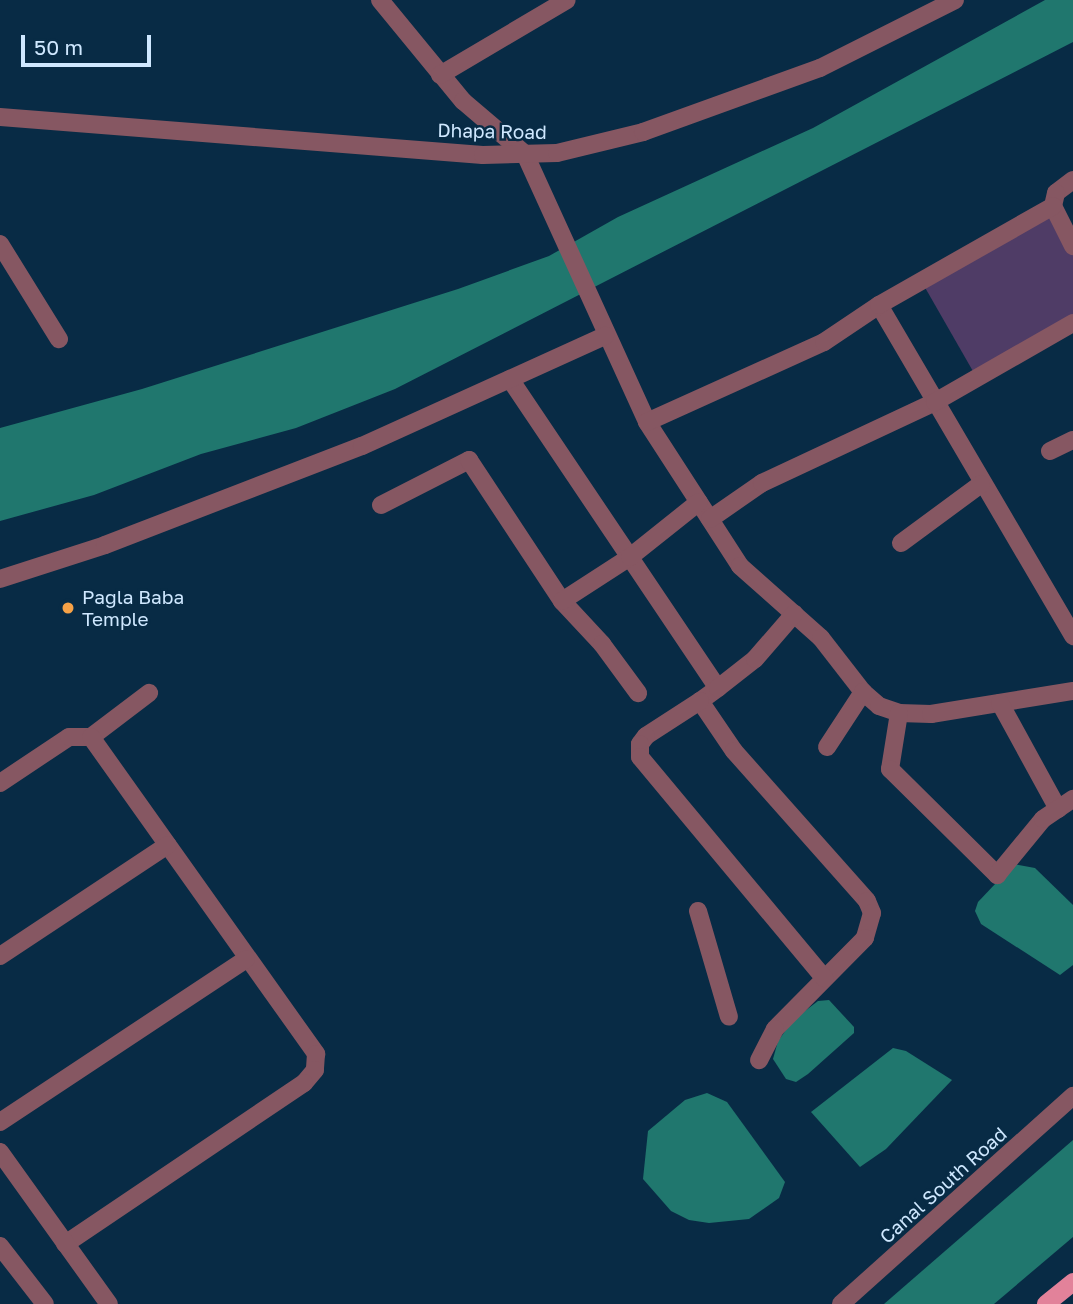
<!DOCTYPE html>
<html>
<head>
<meta charset="utf-8">
<style>
	body { margin:0 }
	#map { position:relative; width:1073px; height:1304px; overflow:hidden; background:#082b45; font-family:"Golos Text",sans-serif }
	div>[style] { position:absolute }
	.green>* { inset:0; background:#4f3c66 }
	.water>* { inset:0; background:#20776e }
	.minor>* { height:18px; margin:-9px; padding:0 9px; transform-origin:9px; border-radius:9px; background:#865762 }
	.major>* { height:18px; margin:-9px; padding:0 9px; transform-origin:9px; border-radius:9px; background:#e2829a }
	.dots>* { width:19px; height:19px; translate:-50% -50%; box-sizing:border-box; border:4px solid #082b45; border-radius:50% }
	span { translate:-50% -50%; white-space:nowrap; text-align:center; line-height:1.15; -webkit-text-stroke:5px #082b45; paint-order:stroke }
	.street-label { font-size:19px; color:#cfe8ff }
	.poi-label { font-size:19px; color:#cfe8ff }
	.left { translate:0 -50%; text-align:left }
	.scale { position:absolute; left:21px; top:35px; width:130px; height:32px; box-sizing:border-box; border:4px solid #cfe8ff; border-top:0; padding-left:9px; font-size:21px; line-height:24px; white-space:nowrap; color:#cfe8ff; -webkit-text-stroke:5px #082b45; paint-order:stroke }
</style>
</head>
<body>
<div id="map">
	<div class="green">
		<div style="clip-path:polygon(1050px 207px,1073px 252px,1073px 317px,974px 373px,923px 284px)"></div>
	</div>
	<div class="water">
		<div style="clip-path:polygon(1045px 0,1073px 0,1073px 42px,395px 389px,296px 428px,201px 454px,94px 495px,0 521px,0 428px,142px 389px,458px 289px,549px 256px,618px 217px,813px 128px)"></div>
		<div style="clip-path:polygon(1014px 864px,1035px 868px,1073px 905px,1073px 965px,1060px 975px,981px 924px,975px 911px,978px 902px)"></div>
		<div style="clip-path:polygon(829px 1000px,854px 1027px,854px 1033px,808px 1074px,796px 1082px,786px 1079px,773px 1059px,778px 1041px,793px 1020px,818px 1001px)"></div>
		<div style="clip-path:polygon(893px 1048px,906px 1051px,952px 1080px,886px 1149px,860px 1167px,811px 1112px)"></div>
		<div style="clip-path:polygon(707px 1093px,727px 1102px,785px 1182px,779px 1198px,749px 1219px,709px 1223px,689px 1220px,671px 1211px,643px 1179px,648px 1131px,685px 1100px)"></div>
		<div style="clip-path:polygon(1073px 1140px,1073px 1237px,994px 1304px,884px 1304px)"></div>
	</div>
	<div class="minor">
		<div style="left:380px;top:0;width:131px;rotate:50.6deg"></div>
		<div style="left:463px;top:101px;width:82px;rotate:40.5deg"></div>
		<div style="left:525px;top:154px;width:294px;rotate:65.5deg"></div>
		<div style="left:647px;top:422px;width:171px;rotate:57.1deg"></div>
		<div style="left:740px;top:566px;width:108px;rotate:41.6deg"></div>
		<div style="left:821px;top:638px;width:68px;rotate:52.1deg"></div>
		<div style="left:863px;top:692px;width:21px;rotate:41deg"></div>
		<div style="left:879px;top:706px;width:21px;rotate:19deg"></div>
		<div style="left:899px;top:713px;width:32px;rotate:2deg"></div>
		<div style="left:931px;top:714px;width:144px;rotate:-9.2deg"></div>
		<div style="left:440px;top:75px;width:147px;rotate:-30.6deg"></div>
		<div style="left:0;top:117px;width:484px;rotate:4.5deg"></div>
		<div style="left:483px;top:155px;width:74px;rotate:-1.5deg"></div>
		<div style="left:557px;top:153px;width:89px;rotate:-13.7deg"></div>
		<div style="left:643px;top:132px;width:188px;rotate:-19.9deg"></div>
		<div style="left:820px;top:68px;width:151px;rotate:-26.7deg"></div>
		<div style="left:1073px;top:180px;width:21px;rotate:143deg"></div>
		<div style="left:1056px;top:193px;width:13px;rotate:103deg"></div>
		<div style="left:1053px;top:206px;width:45px;rotate:63.4deg"></div>
		<div style="left:0;top:244px;width:112px;rotate:58.2deg"></div>
		<div style="left:879px;top:305px;width:384px;rotate:59.6deg"></div>
		<div style="left:510px;top:379px;width:372px;rotate:56.1deg"></div>
		<div style="left:718px;top:688px;width:22px;rotate:144deg"></div>
		<div style="left:700px;top:701px;width:60px;rotate:55.8deg"></div>
		<div style="left:734px;top:751px;width:200px;rotate:48.4deg"></div>
		<div style="left:867px;top:901px;width:13px;rotate:67deg"></div>
		<div style="left:872px;top:913px;width:26px;rotate:106deg"></div>
		<div style="left:865px;top:938px;width:128px;rotate:134.7deg"></div>
		<div style="left:775px;top:1029px;width:35px;rotate:117deg"></div>
		<div style="left:647px;top:422px;width:194px;rotate:-24.3deg"></div>
		<div style="left:824px;top:342px;width:66px;rotate:-33.9deg"></div>
		<div style="left:879px;top:305px;width:200px;rotate:-29.6deg"></div>
		<div style="left:1050px;top:451px;width:25px;rotate:-26deg"></div>
		<div style="left:381px;top:505px;width:99px;rotate:-27.1deg"></div>
		<div style="left:469px;top:460px;width:169px;rotate:56.6deg"></div>
		<div style="left:562px;top:601px;width:59px;rotate:47.1deg"></div>
		<div style="left:602px;top:644px;width:61px;rotate:53.7deg"></div>
		<div style="left:710px;top:519px;width:63px;rotate:-34.7deg"></div>
		<div style="left:762px;top:483px;width:191px;rotate:-25.1deg"></div>
		<div style="left:935px;top:402px;width:159px;rotate:-29.8deg"></div>
		<div style="left:901px;top:543px;width:99px;rotate:-36.4deg"></div>
		<div style="left:0;top:579px;width:110px;rotate:-17.9deg"></div>
		<div style="left:105px;top:545px;width:275px;rotate:-21.1deg"></div>
		<div style="left:362px;top:446px;width:267px;rotate:-24.4deg"></div>
		<div style="left:562px;top:601px;width:81px;rotate:-32.9deg"></div>
		<div style="left:630px;top:557px;width:88px;rotate:-38.6deg"></div>
		<div style="left:718px;top:688px;width:47px;rotate:-38.1deg"></div>
		<div style="left:755px;top:659px;width:60px;rotate:-49.1deg"></div>
		<div style="left:700px;top:701px;width:64px;rotate:147.1deg"></div>
		<div style="left:646px;top:736px;width:10px;rotate:127deg"></div>
		<div style="left:640px;top:744px;width:13px;rotate:90deg"></div>
		<div style="left:640px;top:757px;width:288px;rotate:50.2deg"></div>
		<div style="left:1000px;top:703px;width:121px;rotate:61.3deg"></div>
		<div style="left:899px;top:713px;width:57px;rotate:99.1deg"></div>
		<div style="left:890px;top:769px;width:151px;rotate:44.7deg"></div>
		<div style="left:997px;top:875px;width:72px;rotate:-50.6deg"></div>
		<div style="left:1043px;top:819px;width:36px;rotate:-34deg"></div>
		<div style="left:91px;top:737px;width:73px;rotate:-37.2deg"></div>
		<div style="left:827px;top:747px;width:66px;rotate:-56.8deg"></div>
		<div style="left:0;top:783px;width:83px;rotate:-33.7deg"></div>
		<div style="left:69px;top:737px;width:22px"></div>
		<div style="left:91px;top:737px;width:389px;rotate:54.6deg"></div>
		<div style="left:316px;top:1054px;width:16px;rotate:94deg"></div>
		<div style="left:315px;top:1070px;width:17px;rotate:130deg"></div>
		<div style="left:304px;top:1083px;width:288px;rotate:146deg"></div>
		<div style="left:698px;top:911px;width:110px;rotate:73.7deg"></div>
		<div style="left:0;top:956px;width:201px;rotate:-33.5deg"></div>
		<div style="left:0;top:1122px;width:295px;rotate:-33.5deg"></div>
		<div style="left:0;top:1152px;width:187px;rotate:54.4deg"></div>
		<div style="left:0;top:1246px;width:73px;rotate:52.2deg"></div>
		<div style="left:841px;top:1304px;width:312px;rotate:-41.9deg"></div>
	</div>
	<div class="major">
		<div style="left:1046px;top:1304px;width:35px;rotate:-39deg"></div>
	</div>
	<div class="dots">
		<div style="left:68px;top:608px;background:#f6a247"></div>
	</div>
	<div class="street-label">
		<span style="left:492px;top:131px;rotate:1deg">Dhapa Road</span>
		<span style="left:943px;top:1185px;rotate:-42deg">Canal South Road</span>
	</div>
	<div class="poi-label">
		<span class="left" style="left:82px;top:608px">Pagla Baba<br>Temple</span>
	</div>
	<div class="scale">50 m</div>
</div>
</body>
</html>
